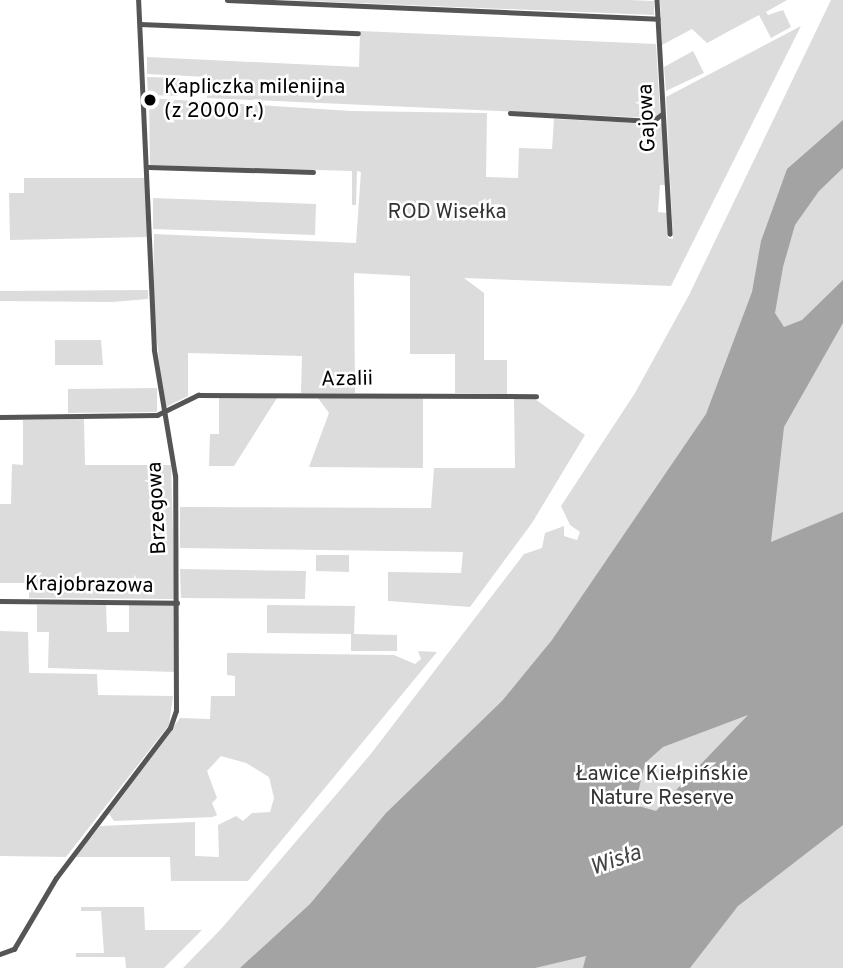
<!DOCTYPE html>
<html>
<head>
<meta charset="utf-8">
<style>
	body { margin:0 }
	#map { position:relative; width:843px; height:968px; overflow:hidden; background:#fff; font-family:Overpass,sans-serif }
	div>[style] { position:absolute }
	.green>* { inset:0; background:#dcdcdc }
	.water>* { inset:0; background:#a3a3a3 }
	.minor>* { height:4.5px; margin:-2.25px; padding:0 2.25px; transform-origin:2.25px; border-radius:2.25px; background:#555 }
	.dots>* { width:19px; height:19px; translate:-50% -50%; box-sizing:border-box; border:4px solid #fff; border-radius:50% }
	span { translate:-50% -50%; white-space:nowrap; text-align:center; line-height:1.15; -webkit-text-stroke:5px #fff; paint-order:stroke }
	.poi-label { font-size:21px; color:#000 }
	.left { translate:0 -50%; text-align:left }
	.street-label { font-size:21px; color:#000 }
	.park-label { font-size:21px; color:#333 }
	.water-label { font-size:23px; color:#444; font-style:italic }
</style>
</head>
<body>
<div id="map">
	<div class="green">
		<div style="clip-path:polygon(285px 0,628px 0,654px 1px,654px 15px)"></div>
		<div style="clip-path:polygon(660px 0,787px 0,766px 12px,768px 15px,783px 10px,791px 27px,771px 38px,759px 15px,707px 43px,692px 29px,662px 45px)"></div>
		<div style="clip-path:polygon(831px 0,843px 0,843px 968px,183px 968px,221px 929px,370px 755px,524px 554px,542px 548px,545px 533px,564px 526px,564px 536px,577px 540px,580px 532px,570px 525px,561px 506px,635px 393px,689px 295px)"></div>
		<div style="clip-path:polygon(801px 26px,671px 286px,464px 278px,484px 293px,484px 360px,507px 360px,507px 394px,455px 393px,455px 354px,410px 354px,410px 276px,354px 273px,355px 393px,301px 393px,302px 356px,188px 353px,188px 396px,164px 408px,153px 303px,154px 234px,356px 243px,361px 172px,357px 171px,356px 205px,352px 205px,352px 171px,150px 165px,149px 98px,351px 111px,487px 113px,486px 177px,518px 178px,519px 148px,552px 149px,554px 119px,662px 124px,666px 185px,660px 185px,658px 212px,667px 213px,668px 238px,673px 239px,666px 97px)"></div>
		<div style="clip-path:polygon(360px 31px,656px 44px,660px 113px,654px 118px,207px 98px,208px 77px,147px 74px,147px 57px,359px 67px)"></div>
		<div style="clip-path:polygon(693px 51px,704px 73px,666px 91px,664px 67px)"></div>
		<div style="clip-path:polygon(147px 77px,179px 78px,178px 96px,148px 95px)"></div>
		<div style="clip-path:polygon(24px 178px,146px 178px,147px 237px,10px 240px,9px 193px,24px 193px)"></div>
		<div style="clip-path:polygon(153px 198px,316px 204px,315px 235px,153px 229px)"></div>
		<div style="clip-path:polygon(148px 290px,148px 299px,112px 302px,0 301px,0 291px)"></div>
		<div style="clip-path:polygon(55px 340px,101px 340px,103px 365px,55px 365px)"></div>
		<div style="clip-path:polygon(157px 388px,157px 412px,68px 413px,68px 389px)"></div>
		<div style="clip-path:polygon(219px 398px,277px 398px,234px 466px,209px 466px,210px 434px,219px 434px)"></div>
		<div style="clip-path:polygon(318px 398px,423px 398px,423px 468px,309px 467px,329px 413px)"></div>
		<div style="clip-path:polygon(514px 398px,535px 399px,585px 435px,532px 523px,470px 607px,388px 601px,388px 572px,461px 573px,463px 552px,180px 548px,180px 507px,431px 508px,434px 468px,515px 468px)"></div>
		<div style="clip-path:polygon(84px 419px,85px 465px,171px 465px,175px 599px,29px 598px,29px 583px,0 583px,0 504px,11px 504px,12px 464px,23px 465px,23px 420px)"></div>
		<div style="clip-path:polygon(316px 555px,349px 555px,349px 572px,316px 571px)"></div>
		<div style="clip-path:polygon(180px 569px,306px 571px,305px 599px,181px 598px)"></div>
		<div style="clip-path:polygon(37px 605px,106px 605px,107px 632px,129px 632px,129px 605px,175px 605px,176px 672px,48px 668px,49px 632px,37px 632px)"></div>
		<div style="clip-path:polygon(267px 605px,355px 606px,354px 634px,397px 635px,397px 651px,351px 651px,351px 634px,267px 633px)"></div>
		<div style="clip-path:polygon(0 631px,28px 632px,29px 673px,97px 674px,98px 695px,173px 696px,169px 725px,66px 857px,0 856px)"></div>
		<div style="clip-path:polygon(418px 651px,437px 652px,248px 881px,171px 881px,170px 857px,75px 857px,100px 826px,195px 822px,195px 856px,219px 857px,218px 825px,236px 816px,243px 821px,252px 813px,270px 812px,274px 798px,269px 777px,246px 763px,221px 756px,207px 771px,217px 798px,212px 803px,217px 815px,213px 817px,114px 821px,109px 814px,180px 718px,210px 719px,211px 696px,235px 696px,235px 676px,227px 675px,227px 653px,394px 655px,415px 664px,421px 659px)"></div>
		<div style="clip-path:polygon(81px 907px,144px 907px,145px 930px,202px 930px,164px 968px,126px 968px,125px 957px,76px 957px,76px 953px,104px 953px,101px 911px,81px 911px)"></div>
	</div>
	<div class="water">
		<div style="clip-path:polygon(evenodd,843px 120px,843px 168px,819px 191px,795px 225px,783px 267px,775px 313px,784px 327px,802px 320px,843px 280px,843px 323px,784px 427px,771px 542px,843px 512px,843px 825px,738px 906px,690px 968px,583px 968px,586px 956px,535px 968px,240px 968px,310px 904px,386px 813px,502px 701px,552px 640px,706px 414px,752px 292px,761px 241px,787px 169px,843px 120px,748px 715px,656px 811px,635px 805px,645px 763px,663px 747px,748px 715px)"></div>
	</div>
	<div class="minor">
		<div style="left:227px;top:0;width:431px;rotate:2.5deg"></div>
		<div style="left:657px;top:0;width:234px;rotate:86.8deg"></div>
		<div style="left:140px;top:24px;width:218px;rotate:2.4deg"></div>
		<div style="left:510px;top:113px;width:143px;rotate:3.2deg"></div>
		<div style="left:653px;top:121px;width:11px;rotate:-38deg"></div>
		<div style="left:149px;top:167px;width:164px;rotate:1.7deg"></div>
		<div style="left:0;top:417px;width:157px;rotate:-0.7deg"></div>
		<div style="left:157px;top:415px;width:46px;rotate:-26deg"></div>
		<div style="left:198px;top:395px;width:338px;rotate:0.2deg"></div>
		<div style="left:0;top:601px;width:177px;rotate:0.6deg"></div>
		<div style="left:0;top:954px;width:15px;rotate:-20deg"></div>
		<div style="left:14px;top:949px;width:82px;rotate:-59.4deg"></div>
		<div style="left:56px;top:878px;width:188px;rotate:-52.8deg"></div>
		<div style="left:170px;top:728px;width:18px;rotate:-71deg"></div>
		<div style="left:176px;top:711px;width:235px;rotate:-90.2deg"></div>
		<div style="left:175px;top:476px;width:128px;rotate:-99.5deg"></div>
		<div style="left:154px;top:350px;width:350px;rotate:-92.6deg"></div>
	</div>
	<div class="dots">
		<div style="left:150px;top:100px;background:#000"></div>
	</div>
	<div class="poi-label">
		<span class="left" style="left:164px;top:100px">Kapliczka milenijna<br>(z 2000 r.)</span>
	</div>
	<div class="street-label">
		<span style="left:648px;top:118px;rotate:-93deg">Gajowa</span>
		<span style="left:347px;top:380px;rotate:-1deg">Azalii</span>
		<span style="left:158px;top:508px;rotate:-93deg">Brzegowa</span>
		<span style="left:89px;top:586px;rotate:1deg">Krajobrazowa</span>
	</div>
	<div class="park-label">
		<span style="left:447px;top:213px">ROD Wisełka</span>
		<span style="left:662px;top:787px">Ławice Kiełpińskie<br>Nature Reserve</span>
	</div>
	<div class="water-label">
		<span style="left:616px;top:862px;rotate:-19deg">Wisła</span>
	</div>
</div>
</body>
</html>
